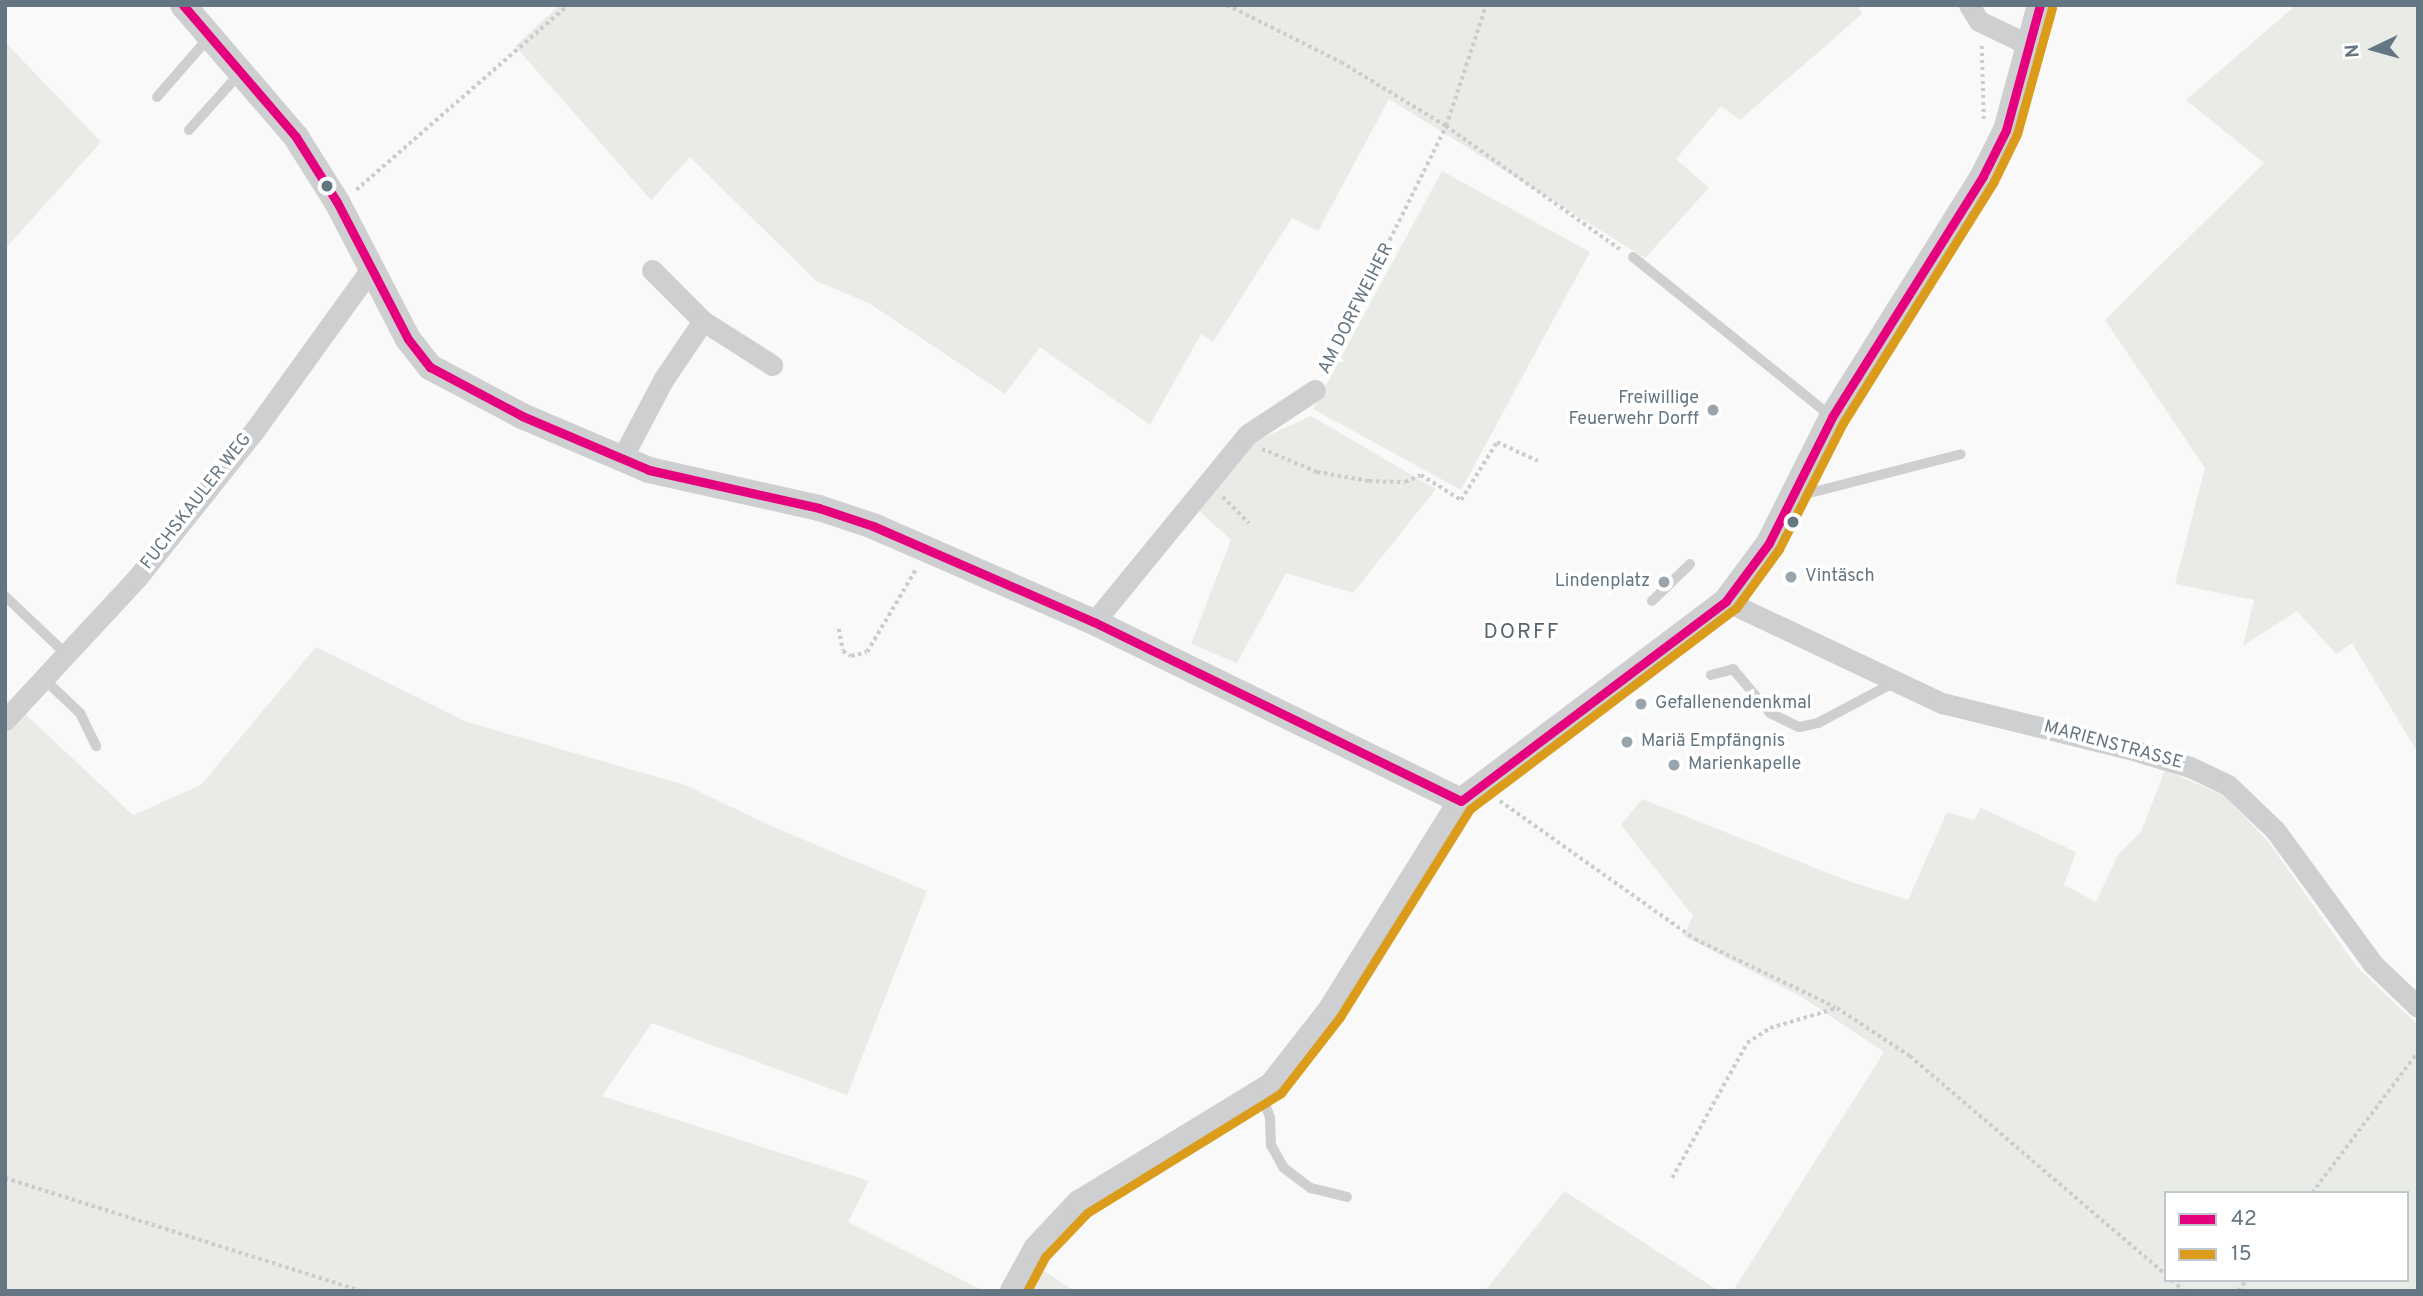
<!DOCTYPE html>
<html>
<head>
<meta charset="utf-8">
<style>
	body { margin:0 }
	#map { position:relative; width:2423px; height:1296px; overflow:hidden; background:#f9f9f9; font-family:Overpass,sans-serif }
	div>[style] { position:absolute }
	.green>* { inset:0; background:#e8ebe6 }
	.path>* { height:3.5px; margin-top:-1.75px; transform-origin:0; background:repeating-linear-gradient(90deg,#cbcccd 0 3.5px,transparent 0 7px) }
	.service>* { height:10px; margin:-5px; padding:0 5px; transform-origin:5px; border-radius:5px; background:#cecfd0 }
	.minor>* { height:21px; margin:-10.5px; padding:0 10.5px; transform-origin:10.5px; border-radius:10.5px; background:#cecfd0 }
	.tertiary>* { height:26px; margin:-13px; padding:0 13px; transform-origin:13px; border-radius:13px; background:#cecfd0 }
	.bus-1>* { height:9px; margin:-4.5px; padding:0 4.5px; transform-origin:4.5px; border-radius:4.5px; background:#e5007d }
	.bus-2>* { height:9px; margin:-4.5px; padding:0 4.5px; transform-origin:4.5px; border-radius:4.5px; background:#da9c1a }
	.dots>* { width:19px; height:19px; translate:-50% -50%; box-sizing:border-box; border:4px solid #fff; border-radius:50% }
	span { translate:-50% -50%; white-space:nowrap; text-align:center; line-height:1.15; -webkit-text-stroke:7px #fff; paint-order:stroke }
	.street-label { font-size:18px; color:#657683 }
	.poi-label { font-size:18px; color:#657683 }
	.right { translate:-100% -50%; text-align:right }
	.left { translate:0 -50%; text-align:left }
	.quarter-label { font-size:21px; color:#57646e; letter-spacing:2px }
	.frame { position:absolute; inset:0; border:7px solid #657683; pointer-events:none }
	.legend { position:absolute; left:2164px; top:1191px; width:245px; height:91px; box-sizing:border-box; background:#fff; border:2px solid #c1c8cd; margin:0; padding:9px 12px; list-style:none; font-size:21px; color:#657683 }
	.legend li { display:flex; align-items:center; gap:14px; height:35px }
	.legend b { width:35px; border:2px solid #c1c8cd }
	.north { position:absolute; left:2339px; top:14px; width:70px; height:70px; -webkit-text-stroke:5px #fff; paint-order:stroke; rotate:265deg; font-size:19px; font-weight:700; line-height:28px; text-align:center; color:#657683 }
	.north::after { content:''; display:block; margin:auto; width:24px; height:32px; background:#657683; clip-path:polygon(50% 0,100% 100%,50% 72%,0 100%) }
</style>
</head>
<body>
<div id="map">
	<div class="green">
		<div style="clip-path:polygon(560px 5px,1857px 5px,1862px 14px,1740px 120px,1721px 106px,1676px 159px,1709px 188px,1645px 258px,1389px 99px,1318px 231px,1292px 218px,1213px 342px,1201px 334px,1150px 425px,1040px 347px,1005px 394px,869px 303px,816px 281px,690px 157px,651px 200px,515px 46px)"></div>
		<div style="clip-path:polygon(2296px 5px,2418px 5px,2418px 753px,2352px 643px,2336px 654px,2297px 611px,2243px 646px,2254px 600px,2175px 584px,2205px 468px,2105px 320px,2264px 163px,2186px 100px)"></div>
		<div style="clip-path:polygon(5px 42px,101px 142px,5px 249px)"></div>
		<div style="clip-path:polygon(1442px 171px,1590px 252px,1461px 490px,1313px 409px)"></div>
		<div style="clip-path:polygon(1311px 416px,1436px 489px,1353px 593px,1286px 573px,1237px 663px,1191px 644px,1231px 540px,1194px 506px,1249px 444px)"></div>
		<div style="clip-path:polygon(316px 647px,467px 722px,685px 785px,778px 829px,927px 891px,847px 1095px,652px 1023px,602px 1096px,869px 1181px,848px 1222px,984px 1291px,5px 1291px,5px 715px,24px 713px,133px 815px,201px 785px)"></div>
		<div style="clip-path:polygon(evenodd,2165px 770px,2225px 796px,2267px 840px,2357px 967px,2418px 1025px,2418px 1291px,1733px 1291px,1884px 1052px,1802px 997px,1684px 936px,1693px 916px,1621px 825px,1642px 799px,1848px 881px,1908px 900px,1947px 812px,1974px 820px,1981px 808px,2076px 852px,2064px 885px,2096px 902px,2118px 855px,2141px 832px,2165px 770px,2166px 1193px,2407px 1193px,2407px 1280px,2166px 1280px,2166px 1193px)"></div>
		<div style="clip-path:polygon(1564px 1191px,1719px 1291px,1485px 1291px)"></div>
		<div style="clip-path:polygon(1041px 1269px,1074px 1291px,1026px 1291px)"></div>
	</div>
	<div class="path">
		<div style="left:1227px;top:5px;width:127px;rotate:26.6deg"></div>
		<div style="left:1341px;top:62px;width:123px;rotate:31.4deg"></div>
		<div style="left:1446px;top:126px;width:213px;rotate:35.3deg"></div>
		<div style="left:1982px;top:46px;width:73px;rotate:88.4deg"></div>
		<div style="left:356px;top:190px;width:281px;rotate:-41.1deg"></div>
		<div style="left:1324px;top:372px;width:275px;rotate:-63.6deg"></div>
		<div style="left:1446px;top:126px;width:127px;rotate:-71.7deg"></div>
		<div style="left:1262px;top:449px;width:60px;rotate:22.7deg"></div>
		<div style="left:1317px;top:472px;width:53px;rotate:9.8deg"></div>
		<div style="left:1369px;top:481px;width:36px;rotate:2deg"></div>
		<div style="left:1405px;top:482px;width:17px;rotate:-24deg"></div>
		<div style="left:1421px;top:475px;width:47px;rotate:32deg"></div>
		<div style="left:1461px;top:500px;width:68px;rotate:-58.2deg"></div>
		<div style="left:1497px;top:442px;width:45px;rotate:24.9deg"></div>
		<div style="left:1223px;top:497px;width:37px;rotate:45deg"></div>
		<div style="left:839px;top:629px;width:22px;rotate:80deg"></div>
		<div style="left:843px;top:651px;width:9px;rotate:32deg"></div>
		<div style="left:851px;top:656px;width:16px;rotate:-14deg"></div>
		<div style="left:867px;top:652px;width:96px;rotate:-59.4deg"></div>
		<div style="left:1500px;top:801px;width:239px;rotate:35.3deg"></div>
		<div style="left:1695px;top:939px;width:156px;rotate:25.9deg"></div>
		<div style="left:5px;top:1178px;width:374px;rotate:17.6deg"></div>
		<div style="left:1672px;top:1178px;width:154px;rotate:-60.9deg"></div>
		<div style="left:1747px;top:1043px;width:27px;rotate:-33deg"></div>
		<div style="left:1770px;top:1028px;width:70px;rotate:-16.6deg"></div>
		<div style="left:1837px;top:1008px;width:87px;rotate:33.3deg"></div>
		<div style="left:1910px;top:1056px;width:337px;rotate:40.5deg"></div>
		<div style="left:2312px;top:1193px;width:176px;rotate:-53.1deg"></div>
		<div style="left:2172px;top:1280px;width:16px;rotate:43deg"></div>
		<div style="left:2238px;top:1291px;width:14px;rotate:-54deg"></div>
	</div>
	<div class="service">
		<div style="left:157px;top:97px;width:81px;rotate:-49deg"></div>
		<div style="left:189px;top:130px;width:78px;rotate:-48.1deg"></div>
		<div style="left:1633px;top:257px;width:255px;rotate:38.8deg"></div>
		<div style="left:1794px;top:497px;width:172px;rotate:-14.4deg"></div>
		<div style="left:5px;top:596px;width:84px;rotate:43.6deg"></div>
		<div style="left:1652px;top:601px;width:53px;rotate:-44.2deg"></div>
		<div style="left:1711px;top:675px;width:23px;rotate:-15deg"></div>
		<div style="left:1733px;top:669px;width:57px;rotate:49.9deg"></div>
		<div style="left:1770px;top:713px;width:32px;rotate:26deg"></div>
		<div style="left:1799px;top:727px;width:19px;rotate:-12deg"></div>
		<div style="left:1818px;top:723px;width:87px;rotate:-28deg"></div>
		<div style="left:44px;top:679px;width:50px;rotate:43.4deg"></div>
		<div style="left:80px;top:713px;width:37px;rotate:64deg"></div>
		<div style="left:1261px;top:1094px;width:26px;rotate:69deg"></div>
		<div style="left:1270px;top:1118px;width:27px;rotate:88deg"></div>
		<div style="left:1271px;top:1145px;width:26px;rotate:61deg"></div>
		<div style="left:1284px;top:1168px;width:34px;rotate:37deg"></div>
		<div style="left:1311px;top:1188px;width:37px;rotate:14deg"></div>
	</div>
	<div class="minor">
		<div style="left:1969px;top:5px;width:19px;rotate:58deg"></div>
		<div style="left:1979px;top:21px;width:55px;rotate:25.6deg"></div>
		<div style="left:652px;top:270px;width:72px;rotate:45deg"></div>
		<div style="left:703px;top:321px;width:82px;rotate:32.5deg"></div>
		<div style="left:621px;top:460px;width:90px;rotate:-62.3deg"></div>
		<div style="left:663px;top:380px;width:71px;rotate:-55.9deg"></div>
		<div style="left:1726px;top:601px;width:239px;rotate:25.3deg"></div>
		<div style="left:1942px;top:703px;width:197px;rotate:13.8deg"></div>
		<div style="left:2133px;top:750px;width:59px;rotate:16.6deg"></div>
		<div style="left:2190px;top:767px;width:42px;rotate:25.3deg"></div>
		<div style="left:2228px;top:785px;width:65px;rotate:43.8deg"></div>
		<div style="left:2275px;top:830px;width:166px;rotate:53.8deg"></div>
		<div style="left:2373px;top:964px;width:62px;rotate:43.7deg"></div>
		<div style="left:1094px;top:622px;width:243px;rotate:-50.7deg"></div>
		<div style="left:1248px;top:434px;width:80px;rotate:-33.3deg"></div>
		<div style="left:5px;top:720px;width:194px;rotate:-47.1deg"></div>
		<div style="left:137px;top:578px;width:188px;rotate:-51.5deg"></div>
		<div style="left:254px;top:431px;width:200px;rotate:-54.2deg"></div>
	</div>
	<div class="tertiary">
		<div style="left:183px;top:5px;width:174px;rotate:49.4deg"></div>
		<div style="left:296px;top:137px;width:77px;rotate:57.8deg"></div>
		<div style="left:337px;top:202px;width:154px;rotate:62.6deg"></div>
		<div style="left:408px;top:339px;width:36px;rotate:52deg"></div>
		<div style="left:430px;top:367px;width:104px;rotate:28deg"></div>
		<div style="left:522px;top:416px;width:138px;rotate:23deg"></div>
		<div style="left:649px;top:470px;width:174px;rotate:12.6deg"></div>
		<div style="left:819px;top:508px;width:57px;rotate:18.4deg"></div>
		<div style="left:873px;top:526px;width:241px;rotate:23.5deg"></div>
		<div style="left:1094px;top:622px;width:408px;rotate:26deg"></div>
		<div style="left:1013px;top:1291px;width:48px;rotate:-61.3deg"></div>
		<div style="left:1036px;top:1249px;width:63px;rotate:-46.9deg"></div>
		<div style="left:1079px;top:1203px;width:226px;rotate:-31.4deg"></div>
		<div style="left:1272px;top:1085px;width:94px;rotate:-51.9deg"></div>
		<div style="left:1330px;top:1011px;width:248px;rotate:-58deg"></div>
		<div style="left:1461px;top:801px;width:332px;rotate:-37deg"></div>
		<div style="left:1726px;top:601px;width:72px;rotate:-53.4deg"></div>
		<div style="left:1769px;top:543px;width:141px;rotate:-63.4deg"></div>
		<div style="left:1832px;top:417px;width:284px;rotate:-57.9deg"></div>
		<div style="left:1983px;top:176px;width:51px;rotate:-63.4deg"></div>
		<div style="left:2006px;top:130px;width:130px;rotate:-74.8deg"></div>
	</div>
	<div class="bus-1">
		<div style="left:183px;top:5px;width:174px;rotate:49.4deg"></div>
		<div style="left:296px;top:137px;width:77px;rotate:57.8deg"></div>
		<div style="left:337px;top:202px;width:154px;rotate:62.6deg"></div>
		<div style="left:408px;top:339px;width:36px;rotate:52deg"></div>
		<div style="left:430px;top:367px;width:104px;rotate:28deg"></div>
		<div style="left:522px;top:416px;width:138px;rotate:23deg"></div>
		<div style="left:649px;top:470px;width:174px;rotate:12.6deg"></div>
		<div style="left:819px;top:508px;width:57px;rotate:18.4deg"></div>
		<div style="left:873px;top:526px;width:241px;rotate:23.5deg"></div>
		<div style="left:1094px;top:622px;width:408px;rotate:26deg"></div>
		<div style="left:1461px;top:801px;width:332px;rotate:-37deg"></div>
		<div style="left:1726px;top:601px;width:72px;rotate:-53.4deg"></div>
		<div style="left:1769px;top:543px;width:141px;rotate:-63.4deg"></div>
		<div style="left:1832px;top:417px;width:284px;rotate:-57.9deg"></div>
		<div style="left:1983px;top:176px;width:51px;rotate:-63.4deg"></div>
		<div style="left:2006px;top:130px;width:130px;rotate:-74.8deg"></div>
	</div>
	<div class="bus-2">
		<div style="left:1027px;top:1291px;width:40px;rotate:-62deg"></div>
		<div style="left:1046px;top:1256px;width:59px;rotate:-46.4deg"></div>
		<div style="left:1087px;top:1213px;width:228px;rotate:-31.7deg"></div>
		<div style="left:1281px;top:1093px;width:96px;rotate:-52.2deg"></div>
		<div style="left:1340px;top:1017px;width:245px;rotate:-58deg"></div>
		<div style="left:1470px;top:809px;width:333px;rotate:-37.1deg"></div>
		<div style="left:1736px;top:608px;width:73px;rotate:-53.9deg"></div>
		<div style="left:1779px;top:549px;width:141px;rotate:-63.1deg"></div>
		<div style="left:1843px;top:423px;width:285px;rotate:-58deg"></div>
		<div style="left:1994px;top:181px;width:52px;rotate:-63.9deg"></div>
		<div style="left:2017px;top:134px;width:131px;rotate:-74.5deg"></div>
	</div>
	<div class="dots">
		<div style="left:327px;top:186px;background:#657683"></div>
		<div style="left:1713px;top:410px;background:#99a4ac"></div>
		<div style="left:1793px;top:522px;background:#657683"></div>
		<div style="left:1791px;top:577px;background:#99a4ac"></div>
		<div style="left:1664px;top:582px;background:#99a4ac"></div>
		<div style="left:1641px;top:704px;background:#99a4ac"></div>
		<div style="left:1627px;top:742px;background:#99a4ac"></div>
		<div style="left:1674px;top:765px;background:#99a4ac"></div>
	</div>
	<div class="street-label">
		<span style="left:1357px;top:309px;rotate:-63deg">AM DORFWEIHER</span>
		<span style="left:197px;top:502px;rotate:-52deg">FUCHSKAULER WEG</span>
		<span style="left:2113px;top:746px;rotate:15deg">MARIENSTRASSE</span>
	</div>
	<div class="poi-label">
		<span class="right" style="left:1699px;top:410px">Freiwillige<br>Feuerwehr Dorff</span>
		<span class="left" style="left:1805px;top:577px">Vintäsch</span>
		<span class="right" style="left:1650px;top:582px">Lindenplatz</span>
		<span class="left" style="left:1655px;top:704px">Gefallenendenkmal</span>
		<span class="left" style="left:1641px;top:742px">Mariä Empfängnis</span>
		<span class="left" style="left:1688px;top:765px">Marienkapelle</span>
	</div>
	<div class="quarter-label">
		<span style="left:1522px;top:633px">DORFF</span>
	</div>
	<div class="frame"></div>
	<ul class="legend">
	<li><b style="height:9px;background:#e5007d"></b>42</li>
	<li><b style="height:9px;background:#da9c1a"></b>15</li>
	</ul>
	<div class="north">N</div>
</div>
</body>
</html>
